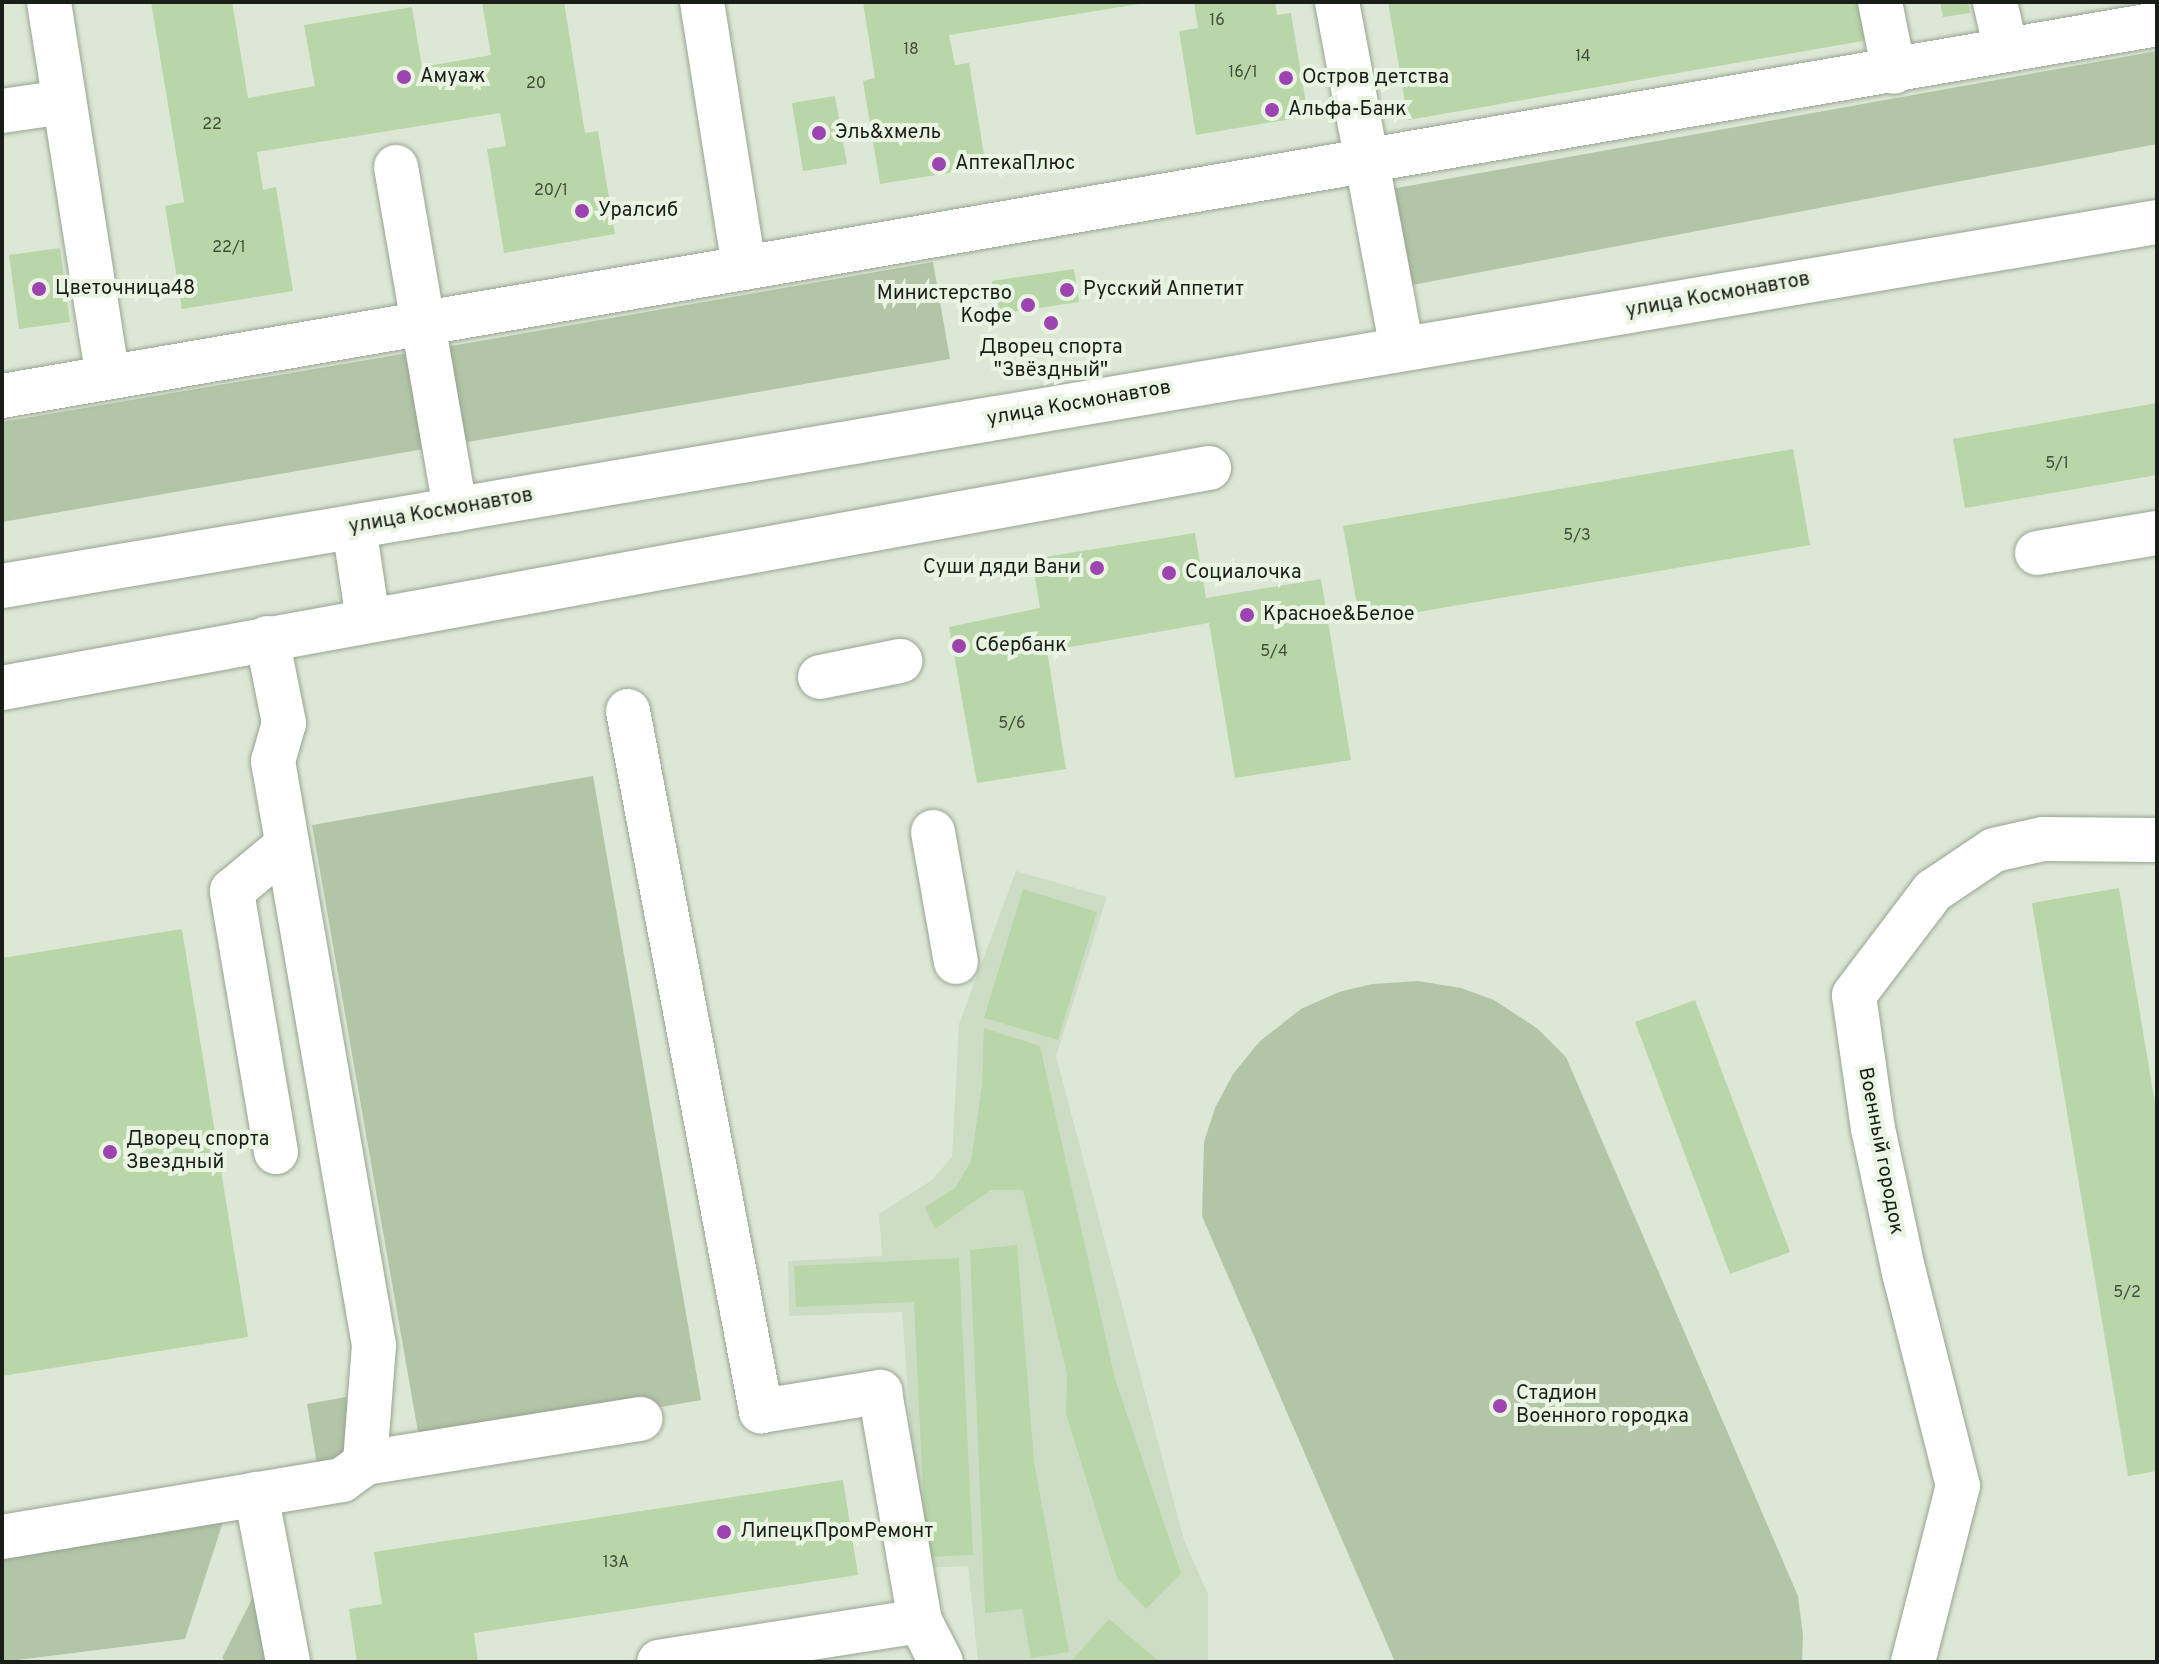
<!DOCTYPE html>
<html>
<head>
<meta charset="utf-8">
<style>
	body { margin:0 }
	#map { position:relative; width:2159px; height:1664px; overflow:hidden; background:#dce8d5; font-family:Overpass,sans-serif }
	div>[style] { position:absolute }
	.built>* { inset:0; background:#cdddc5 }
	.green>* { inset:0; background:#b2c5a7 }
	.building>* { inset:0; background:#b9d6a8 }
	.roads { filter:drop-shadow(0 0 2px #98a392) drop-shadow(0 0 2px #98a392) }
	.minor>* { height:44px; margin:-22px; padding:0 22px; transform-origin:22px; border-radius:22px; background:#fff }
	.major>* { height:44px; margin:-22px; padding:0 22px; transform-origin:22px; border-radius:22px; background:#fff }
	.dots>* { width:22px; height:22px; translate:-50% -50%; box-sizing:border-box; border:4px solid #e9f5e2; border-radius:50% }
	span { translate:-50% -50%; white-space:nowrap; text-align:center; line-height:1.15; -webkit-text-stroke:8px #e9f5e2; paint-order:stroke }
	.number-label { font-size:16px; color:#424c3c }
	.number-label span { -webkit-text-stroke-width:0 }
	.poi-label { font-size:20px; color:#1a1e18 }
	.left { translate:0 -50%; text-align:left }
	.right { translate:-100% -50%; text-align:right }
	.street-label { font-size:20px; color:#1a1e18 }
	.frame { position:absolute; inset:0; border:4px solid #1a1e18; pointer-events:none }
</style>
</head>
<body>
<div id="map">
	<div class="built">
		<div style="clip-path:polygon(1016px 871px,1107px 897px,1056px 1056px,1184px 1540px,1208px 1594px,1208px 1662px,978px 1661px,968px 1566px,921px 1568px,902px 1312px,789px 1316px,788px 1261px,882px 1256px,879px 1214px,932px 1180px,952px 1157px,959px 1024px)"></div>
	</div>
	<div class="green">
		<div style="clip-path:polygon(2157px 51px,2157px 144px,1412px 285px,1391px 189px)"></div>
		<div style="clip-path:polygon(933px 262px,950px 359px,462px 443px,445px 347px)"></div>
		<div style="clip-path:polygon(408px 353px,424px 449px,2px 522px,2px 422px)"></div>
		<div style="clip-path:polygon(593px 776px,701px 1400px,421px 1449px,312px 825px)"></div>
		<div style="clip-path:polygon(1418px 981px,1461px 988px,1494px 1000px,1538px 1029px,1566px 1057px,1798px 1596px,1803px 1636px,1802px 1662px,1395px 1662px,1202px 1216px,1204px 1142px,1215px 1108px,1233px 1074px,1260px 1041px,1301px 1009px,1339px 992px,1372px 984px)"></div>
		<div style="clip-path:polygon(346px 1397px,355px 1453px,318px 1471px,307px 1404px)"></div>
		<div style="clip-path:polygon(224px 1519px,185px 1639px,2px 1662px,2px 1556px)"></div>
		<div style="clip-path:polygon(255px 1593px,270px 1662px,227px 1662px,222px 1658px)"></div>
	</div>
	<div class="building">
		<div style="clip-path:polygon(151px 2px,232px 2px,248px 98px,315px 86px,304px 25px,412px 7px,422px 67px,491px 55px,482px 2px,564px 2px,585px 133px,598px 131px,615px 234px,504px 253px,487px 149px,506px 146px,500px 113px,257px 152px,263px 190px,276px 187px,293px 291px,182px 309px,165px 206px,184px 202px)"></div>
		<div style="clip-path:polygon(863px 2px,1138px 2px,1139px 4px,949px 35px,955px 65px,969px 63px,986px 167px,880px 184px,863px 81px,875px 78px)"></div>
		<div style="clip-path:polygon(1194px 2px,1275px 2px,1277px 15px,1291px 13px,1308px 116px,1196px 135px,1179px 31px,1198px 28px)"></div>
		<div style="clip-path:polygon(1388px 2px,1861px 2px,1868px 40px,1408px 120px)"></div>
		<div style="clip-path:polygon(1940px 2px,1968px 2px,1970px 13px,1943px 17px)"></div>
		<div style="clip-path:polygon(835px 96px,847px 164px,803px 171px,792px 103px)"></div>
		<div style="clip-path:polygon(60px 248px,70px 322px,19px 329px,9px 255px)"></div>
		<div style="clip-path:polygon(1074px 269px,1079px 302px,997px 314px,992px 281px)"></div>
		<div style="clip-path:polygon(2157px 403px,2157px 475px,1965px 508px,1953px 439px)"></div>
		<div style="clip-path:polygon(1793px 449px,1810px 545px,1360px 622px,1343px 526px)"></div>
		<div style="clip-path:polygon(1195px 533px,1206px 598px,1321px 579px,1351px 760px,1235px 778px,1209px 623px,1047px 651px,1066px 769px,977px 783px,949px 627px,1040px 608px,1032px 559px)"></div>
		<div style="clip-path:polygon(2119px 888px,2157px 1115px,2157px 1471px,2128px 1476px,2032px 903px)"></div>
		<div style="clip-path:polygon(1023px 889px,1097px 912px,1058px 1040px,984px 1018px)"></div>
		<div style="clip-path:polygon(182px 929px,248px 1337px,2px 1376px,2px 958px)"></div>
		<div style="clip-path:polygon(1695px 1000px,1790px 1252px,1730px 1274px,1635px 1022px)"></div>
		<div style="clip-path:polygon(984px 1028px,1040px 1046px,1115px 1379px,1181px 1573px,1146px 1609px,1117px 1578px,1066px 1414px,1067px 1374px,1023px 1190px,991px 1190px,935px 1229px,925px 1207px,955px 1188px,971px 1161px,982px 1084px)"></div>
		<div style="clip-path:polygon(1017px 1245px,1034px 1462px,1069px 1652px,1031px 1658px,1022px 1609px,985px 1613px,970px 1250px)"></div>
		<div style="clip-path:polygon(959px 1258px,973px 1555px,926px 1557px,914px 1302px,796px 1307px,794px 1266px)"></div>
		<div style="clip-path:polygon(843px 1480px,858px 1575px,474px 1633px,478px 1662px,357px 1662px,349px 1609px,382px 1604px,374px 1552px)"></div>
		<div style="clip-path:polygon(1109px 1619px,1160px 1662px,1070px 1662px)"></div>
	</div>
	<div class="roads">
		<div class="minor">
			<div style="left:49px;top:2px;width:380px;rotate:81.1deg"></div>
			<div style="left:702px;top:2px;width:269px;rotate:81deg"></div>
			<div style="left:1337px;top:2px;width:353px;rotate:79.4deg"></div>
			<div style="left:1880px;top:2px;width:71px;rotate:78.7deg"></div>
			<div style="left:1995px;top:2px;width:49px;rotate:77.1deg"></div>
			<div style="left:2px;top:111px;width:63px;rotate:-8.3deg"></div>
			<div style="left:396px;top:167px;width:348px;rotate:80.2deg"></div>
			<div style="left:2px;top:396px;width:2187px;rotate:-9.79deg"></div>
			<div style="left:354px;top:527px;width:94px;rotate:81.4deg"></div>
			<div style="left:2037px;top:553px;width:122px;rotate:-9.5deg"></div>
			<div style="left:267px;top:638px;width:87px;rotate:78.7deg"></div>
			<div style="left:284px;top:723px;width:40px;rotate:106deg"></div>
			<div style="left:273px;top:761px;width:593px;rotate:80.19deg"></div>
			<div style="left:374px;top:1345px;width:118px;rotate:94.4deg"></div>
			<div style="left:820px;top:677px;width:82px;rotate:-11.3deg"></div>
			<div style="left:2px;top:688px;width:1227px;rotate:-10.33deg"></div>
			<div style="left:628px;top:711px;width:713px;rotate:79.24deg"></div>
			<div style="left:761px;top:1411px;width:121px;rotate:-9.1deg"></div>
			<div style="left:880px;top:1392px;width:232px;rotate:80.1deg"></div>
			<div style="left:920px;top:1621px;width:264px;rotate:171.1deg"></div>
			<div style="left:933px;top:832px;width:132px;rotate:80deg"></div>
			<div style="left:276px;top:1152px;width:265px;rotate:-99.6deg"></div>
			<div style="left:232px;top:891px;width:72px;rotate:-39.9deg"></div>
			<div style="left:256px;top:1494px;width:171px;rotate:79.2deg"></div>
			<div style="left:2px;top:1537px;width:345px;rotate:-9.5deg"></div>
			<div style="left:342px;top:1480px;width:29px;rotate:-36deg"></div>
			<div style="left:365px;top:1463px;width:279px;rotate:-9.1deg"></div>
			<div style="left:920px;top:1621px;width:46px;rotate:62.9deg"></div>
			<div style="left:1913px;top:1662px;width:182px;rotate:-75.7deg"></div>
			<div style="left:1958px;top:1486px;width:220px;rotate:-104.2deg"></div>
			<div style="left:1904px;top:1273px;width:147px;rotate:-102.1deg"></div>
			<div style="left:1873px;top:1129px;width:135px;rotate:-98.1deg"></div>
			<div style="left:1854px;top:995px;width:131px;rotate:-52.8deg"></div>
			<div style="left:1933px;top:891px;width:73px;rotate:-33.9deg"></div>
			<div style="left:1994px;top:850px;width:50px;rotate:-12.7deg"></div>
			<div style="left:2043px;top:839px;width:114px;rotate:0.5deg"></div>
		</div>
		<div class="major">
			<div style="left:2px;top:586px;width:2186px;rotate:-9.59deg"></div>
		</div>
	</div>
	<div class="dots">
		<div style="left:404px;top:77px;background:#9d44b0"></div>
		<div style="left:1286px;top:78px;background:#9d44b0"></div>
		<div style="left:1272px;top:110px;background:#9d44b0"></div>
		<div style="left:819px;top:133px;background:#9d44b0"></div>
		<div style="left:939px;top:164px;background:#9d44b0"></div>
		<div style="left:582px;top:211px;background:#9d44b0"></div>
		<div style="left:39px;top:289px;background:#9d44b0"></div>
		<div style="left:1067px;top:290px;background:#9d44b0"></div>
		<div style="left:1028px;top:305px;background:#9d44b0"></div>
		<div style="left:1051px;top:323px;background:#9d44b0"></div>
		<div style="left:1097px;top:568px;background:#9d44b0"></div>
		<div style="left:1169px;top:573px;background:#9d44b0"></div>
		<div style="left:1247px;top:615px;background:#9d44b0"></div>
		<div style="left:959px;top:646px;background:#9d44b0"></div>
		<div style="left:110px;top:1152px;background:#9d44b0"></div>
		<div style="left:1500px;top:1406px;background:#9d44b0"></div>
		<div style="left:724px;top:1532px;background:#9d44b0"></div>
	</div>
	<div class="number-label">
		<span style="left:1217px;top:21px">16</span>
		<span style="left:911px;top:50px">18</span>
		<span style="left:1583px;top:57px">14</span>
		<span style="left:1243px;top:73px">16/1</span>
		<span style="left:536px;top:84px">20</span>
		<span style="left:212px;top:125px">22</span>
		<span style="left:551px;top:191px">20/1</span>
		<span style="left:229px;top:248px">22/1</span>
		<span style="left:2057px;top:464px">5/1</span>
		<span style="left:1577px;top:536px">5/3</span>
		<span style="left:1274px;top:652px">5/4</span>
		<span style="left:1012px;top:724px">5/6</span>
		<span style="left:2127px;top:1293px">5/2</span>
		<span style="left:616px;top:1563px">13А</span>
	</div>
	<div class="poi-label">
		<span class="left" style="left:420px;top:77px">Амуаж</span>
		<span class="left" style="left:1302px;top:78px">Остров детства</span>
		<span class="left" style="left:1288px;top:110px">Альфа-Банк</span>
		<span class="left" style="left:835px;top:133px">Эль&amp;хмель</span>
		<span class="left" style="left:955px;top:164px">АптекаПлюс</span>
		<span class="left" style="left:598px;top:211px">Уралсиб</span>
		<span class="left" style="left:55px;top:289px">Цветочница48</span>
		<span class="left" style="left:1083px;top:290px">Русский Аппетит</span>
		<span class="right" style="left:1012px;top:306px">Министерство<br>Кофе</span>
		<span style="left:1051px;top:360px">Дворец спорта<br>"Звёздный"</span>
		<span class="right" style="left:1081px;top:568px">Суши дяди Вани</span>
		<span class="left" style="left:1185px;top:573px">Социалочка</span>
		<span class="left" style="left:1263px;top:615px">Красное&amp;Белое</span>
		<span class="left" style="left:975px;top:646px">Сбербанк</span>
		<span class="left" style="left:126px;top:1152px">Дворец спорта<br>Звездный</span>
		<span class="left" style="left:1516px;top:1406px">Стадион<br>Военного городка</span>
		<span class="left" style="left:740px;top:1532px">ЛипецкПромРемонт</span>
	</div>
	<div class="street-label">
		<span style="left:1718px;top:296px;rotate:-10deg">улица Космонавтов</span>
		<span style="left:1079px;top:404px;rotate:-10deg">улица Космонавтов</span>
		<span style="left:441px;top:512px;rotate:-10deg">улица Космонавтов</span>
		<span style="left:1880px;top:1151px;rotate:79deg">Военный городок</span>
	</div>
	<div class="frame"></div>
</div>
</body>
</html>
